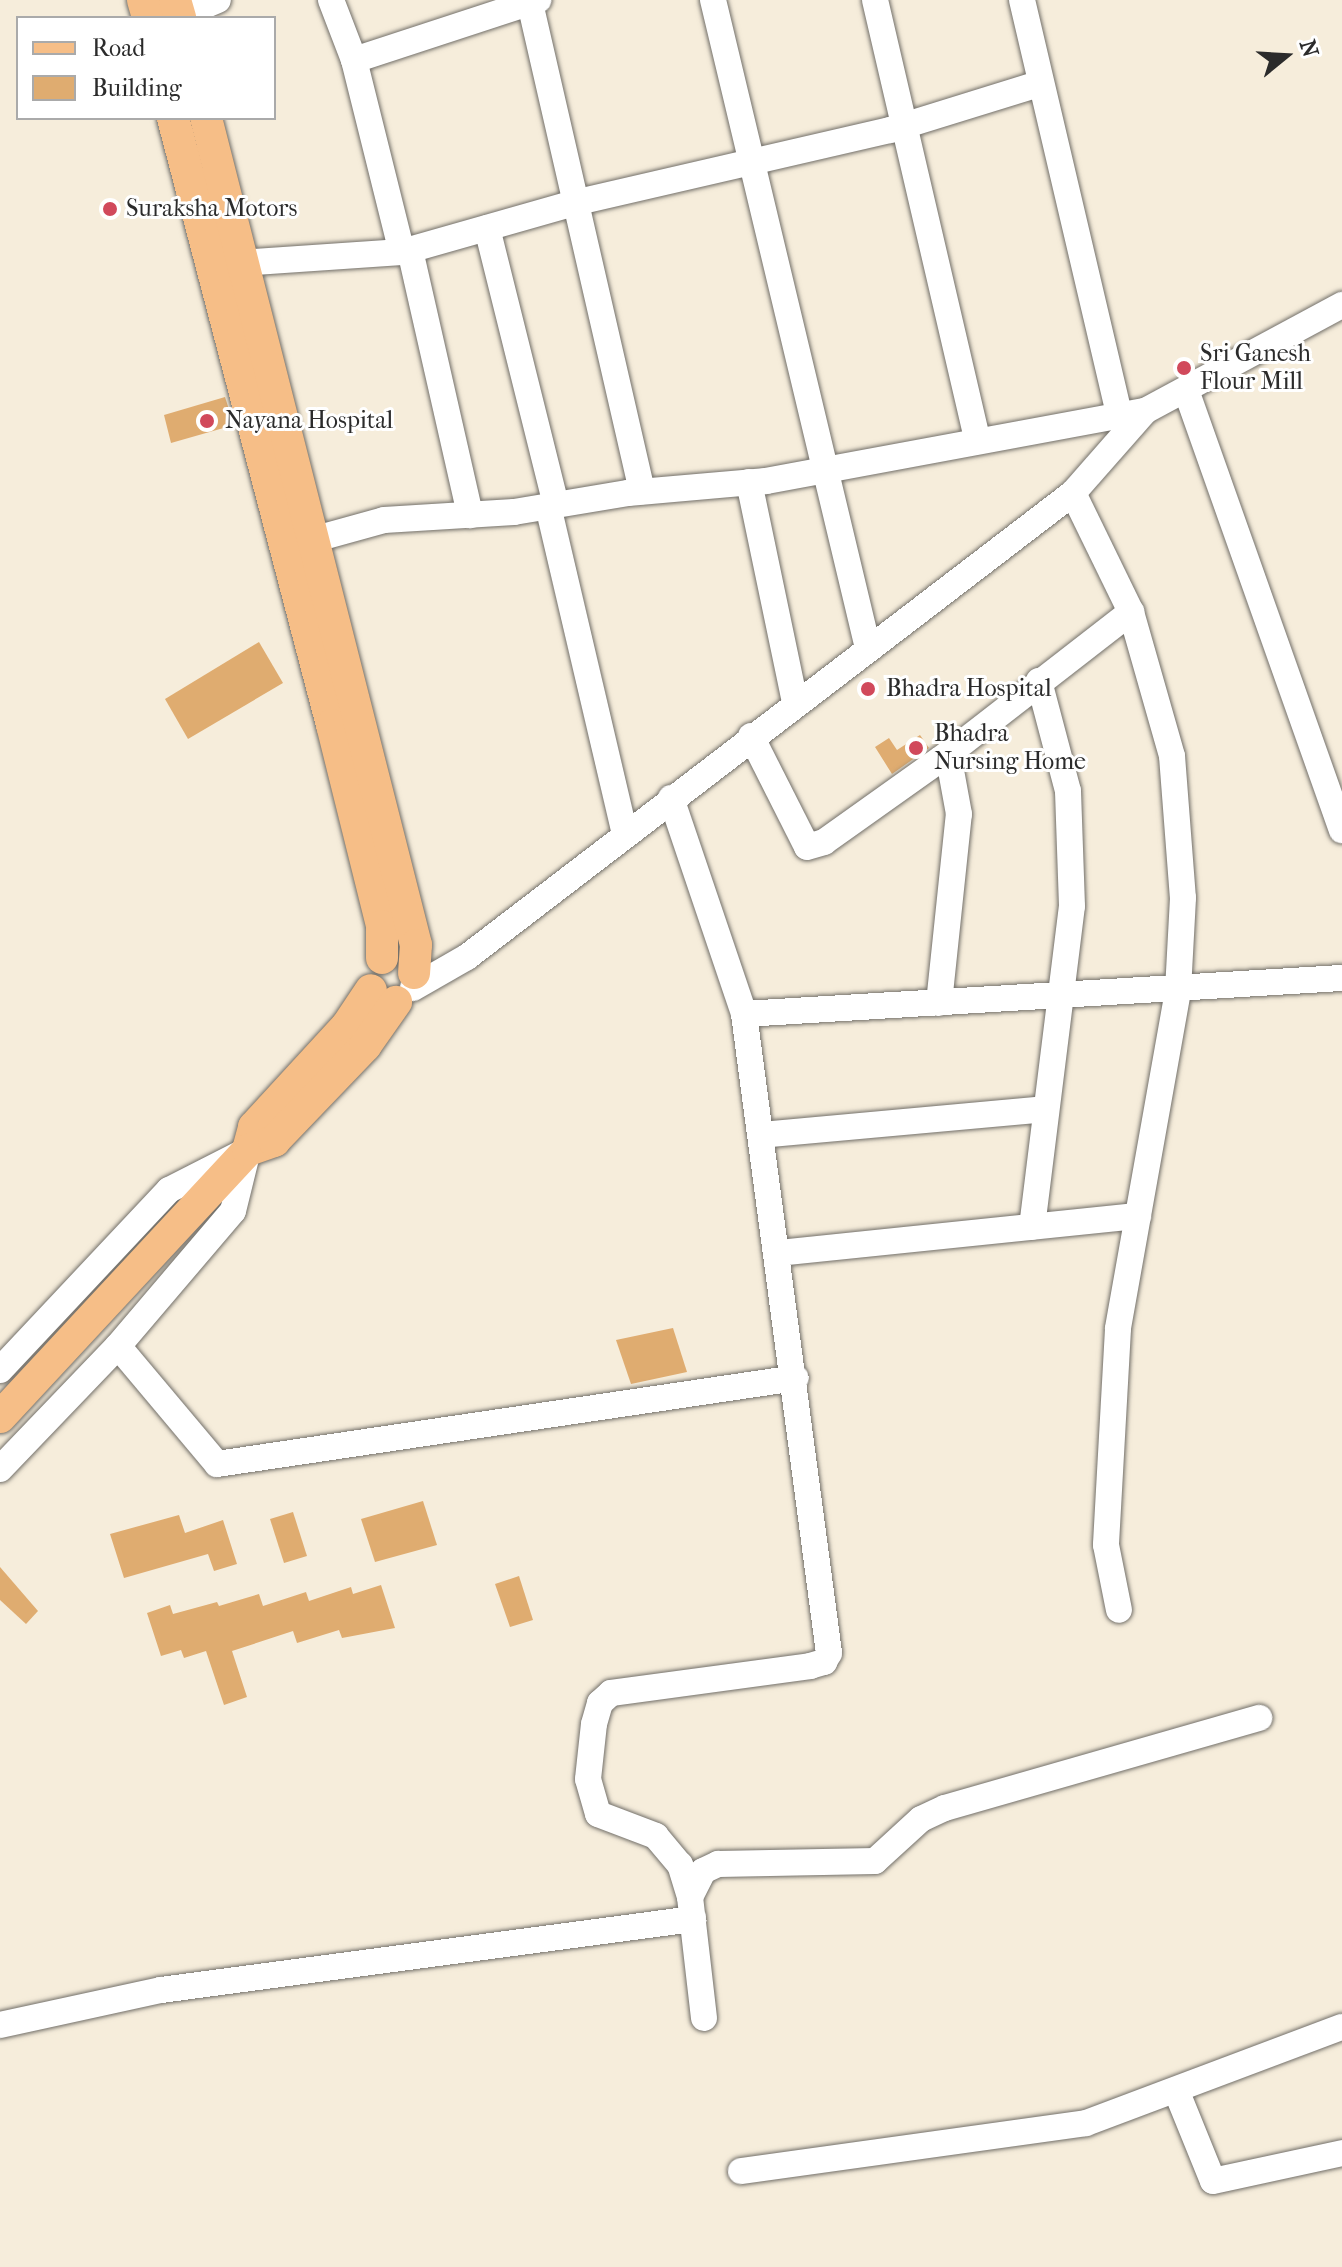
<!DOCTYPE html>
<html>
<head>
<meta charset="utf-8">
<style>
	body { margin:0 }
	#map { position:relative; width:1342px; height:2267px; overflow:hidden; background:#f6eddb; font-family:"IM FELL French Canon",serif }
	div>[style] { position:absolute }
	.building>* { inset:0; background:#dfac70 }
	.roads { filter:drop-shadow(0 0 2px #726f69) drop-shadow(0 0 2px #726f69) }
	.minor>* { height:26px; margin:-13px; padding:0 13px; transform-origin:13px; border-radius:13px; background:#fff }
	.major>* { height:32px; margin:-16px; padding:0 16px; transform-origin:16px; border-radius:16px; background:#f6be87 }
	.dots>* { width:22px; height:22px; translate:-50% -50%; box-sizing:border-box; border:4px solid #fff; border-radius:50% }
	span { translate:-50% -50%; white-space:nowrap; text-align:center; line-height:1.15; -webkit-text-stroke:6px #fff; paint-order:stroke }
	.poi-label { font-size:24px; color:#2b2b2b }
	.left { translate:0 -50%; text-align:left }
	.legend { position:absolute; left:16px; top:16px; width:260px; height:104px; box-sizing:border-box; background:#fff; border:2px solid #aaa; margin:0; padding:10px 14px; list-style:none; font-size:24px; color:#2b2b2b }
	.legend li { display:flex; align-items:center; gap:16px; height:40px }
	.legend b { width:40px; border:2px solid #aaa }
	.north { position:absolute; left:1246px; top:16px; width:80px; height:80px; -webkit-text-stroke:6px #fff; paint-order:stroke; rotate:72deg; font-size:22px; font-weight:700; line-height:32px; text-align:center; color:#2b2b2b }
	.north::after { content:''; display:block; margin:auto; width:28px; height:36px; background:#2b2b2b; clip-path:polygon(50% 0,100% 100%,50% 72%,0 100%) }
</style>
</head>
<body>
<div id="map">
	<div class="building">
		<div style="clip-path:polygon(225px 397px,234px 425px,171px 443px,164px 415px)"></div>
		<div style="clip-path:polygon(259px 642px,283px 683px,188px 739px,165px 699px)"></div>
		<div style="clip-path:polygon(920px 735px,929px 748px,892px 774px,875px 747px,889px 738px,897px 750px)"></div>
		<div style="clip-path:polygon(673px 1328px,687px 1372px,631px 1384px,616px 1340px)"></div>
		<div style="clip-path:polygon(423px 1501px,437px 1545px,375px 1562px,361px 1519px)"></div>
		<div style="clip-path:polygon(293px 1512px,307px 1556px,284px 1563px,270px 1519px)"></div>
		<div style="clip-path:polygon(179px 1515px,185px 1533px,223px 1520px,237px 1564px,214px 1571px,208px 1554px,124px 1578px,110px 1534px)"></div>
		<div style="clip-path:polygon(0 1567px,38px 1611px,26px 1624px,0 1600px)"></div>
		<div style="clip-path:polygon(519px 1576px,533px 1620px,510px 1627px,495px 1584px)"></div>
		<div style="clip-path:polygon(381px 1585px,395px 1628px,342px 1638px,339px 1630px,297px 1643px,293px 1631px,232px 1651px,247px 1697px,224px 1705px,206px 1651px,184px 1658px,181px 1650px,161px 1656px,147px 1613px,170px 1605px,173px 1614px,217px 1602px,219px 1606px,259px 1594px,263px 1606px,306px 1592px,309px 1601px,351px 1587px,353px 1594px)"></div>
	</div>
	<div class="roads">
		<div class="minor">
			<div style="left:331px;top:0;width:64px;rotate:69deg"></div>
			<div style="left:354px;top:60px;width:198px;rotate:76deg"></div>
			<div style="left:713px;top:0;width:666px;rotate:76.55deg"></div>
			<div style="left:875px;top:0;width:451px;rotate:76.9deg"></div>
			<div style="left:1022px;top:0;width:426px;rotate:76.8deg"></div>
			<div style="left:530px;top:3px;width:501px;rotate:77.07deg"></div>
			<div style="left:180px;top:16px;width:41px;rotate:-22.8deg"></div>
			<div style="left:354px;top:60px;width:194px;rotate:-18.1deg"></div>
			<div style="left:487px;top:228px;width:285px;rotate:76deg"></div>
			<div style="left:410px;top:250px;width:272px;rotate:77.2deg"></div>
			<div style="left:225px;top:264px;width:177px;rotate:-3.9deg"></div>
			<div style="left:402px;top:252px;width:179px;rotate:-15.9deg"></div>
			<div style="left:574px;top:203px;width:324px;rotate:-13deg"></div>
			<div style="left:890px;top:130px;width:156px;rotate:-17.2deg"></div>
			<div style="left:1186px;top:390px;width:467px;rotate:70.5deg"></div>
			<div style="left:749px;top:482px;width:226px;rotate:78.2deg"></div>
			<div style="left:1073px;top:493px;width:132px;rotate:64deg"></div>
			<div style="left:1131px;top:612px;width:150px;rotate:74.1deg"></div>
			<div style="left:1172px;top:756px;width:142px;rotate:85.6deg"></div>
			<div style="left:1183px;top:898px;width:93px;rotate:93.1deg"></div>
			<div style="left:1178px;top:991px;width:343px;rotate:100.1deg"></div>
			<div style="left:1118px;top:1329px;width:216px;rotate:93.2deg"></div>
			<div style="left:1106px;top:1545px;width:66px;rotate:78.7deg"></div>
			<div style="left:548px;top:506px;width:338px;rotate:76.8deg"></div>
			<div style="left:312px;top:540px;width:75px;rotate:-15.5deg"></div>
			<div style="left:384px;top:520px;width:130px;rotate:-3.5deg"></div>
			<div style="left:514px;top:512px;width:116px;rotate:-9.5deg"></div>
			<div style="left:628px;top:493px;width:139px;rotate:-5deg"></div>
			<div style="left:766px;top:481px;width:385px;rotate:-10.5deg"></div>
			<div style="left:751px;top:736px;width:124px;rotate:63.2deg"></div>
			<div style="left:807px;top:847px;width:18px;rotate:-16deg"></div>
			<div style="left:824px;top:842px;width:152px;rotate:-35.4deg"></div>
			<div style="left:948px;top:754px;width:232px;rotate:-37.8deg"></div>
			<div style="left:671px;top:798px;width:228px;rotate:71.3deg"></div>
			<div style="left:744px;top:1014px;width:599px;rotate:-3.45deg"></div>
			<div style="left:413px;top:988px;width:62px;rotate:-29.9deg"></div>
			<div style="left:467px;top:957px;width:763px;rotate:-37.44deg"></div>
			<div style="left:1073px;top:493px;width:109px;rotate:-48.7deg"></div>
			<div style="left:1145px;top:411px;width:224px;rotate:-28.3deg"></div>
			<div style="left:939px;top:1003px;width:190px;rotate:-84deg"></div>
			<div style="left:959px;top:814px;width:61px;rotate:-100.4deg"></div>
			<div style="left:761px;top:1135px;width:285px;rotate:-5.2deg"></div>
			<div style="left:1032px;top:1227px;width:323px;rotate:-82.9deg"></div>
			<div style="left:1072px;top:906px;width:115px;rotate:-92deg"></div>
			<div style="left:1068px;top:791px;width:114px;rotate:-104.8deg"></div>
			<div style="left:778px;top:1253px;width:362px;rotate:-5.9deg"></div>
			<div style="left:118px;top:1346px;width:154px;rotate:50deg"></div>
			<div style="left:217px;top:1464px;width:585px;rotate:-8.45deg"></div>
			<div style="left:0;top:1370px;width:247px;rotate:-46.8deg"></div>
			<div style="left:169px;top:1190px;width:77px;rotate:-26.9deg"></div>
			<div style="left:0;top:1469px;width:170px;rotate:-46.2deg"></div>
			<div style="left:118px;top:1346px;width:177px;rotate:-49.6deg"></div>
			<div style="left:233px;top:1211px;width:63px;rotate:-76.2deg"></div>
			<div style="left:690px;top:1897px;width:29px;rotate:-63deg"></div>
			<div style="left:703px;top:1871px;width:17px;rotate:-25deg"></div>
			<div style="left:718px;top:1864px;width:157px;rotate:-1.1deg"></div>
			<div style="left:875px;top:1861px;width:62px;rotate:-42.4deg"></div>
			<div style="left:921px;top:1819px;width:26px;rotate:-25deg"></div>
			<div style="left:945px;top:1808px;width:327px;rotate:-16deg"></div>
			<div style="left:704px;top:2018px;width:122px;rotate:-96.6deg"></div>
			<div style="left:690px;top:1897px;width:34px;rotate:-107deg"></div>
			<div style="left:680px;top:1865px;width:38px;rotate:-130deg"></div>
			<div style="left:656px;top:1836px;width:62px;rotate:-159.2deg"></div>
			<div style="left:598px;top:1814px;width:36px;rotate:-106deg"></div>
			<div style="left:588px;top:1779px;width:55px;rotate:-83.8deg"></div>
			<div style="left:594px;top:1724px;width:22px;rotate:-74deg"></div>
			<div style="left:600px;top:1703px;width:15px;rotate:-42deg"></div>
			<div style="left:611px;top:1693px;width:201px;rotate:-7.7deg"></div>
			<div style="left:810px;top:1666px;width:15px;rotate:-16deg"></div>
			<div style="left:824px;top:1662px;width:10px;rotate:-61deg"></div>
			<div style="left:829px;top:1653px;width:645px;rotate:-97.58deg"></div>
			<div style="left:0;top:2025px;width:165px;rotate:-12.3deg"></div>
			<div style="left:161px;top:1990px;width:537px;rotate:-7.6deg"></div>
			<div style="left:1176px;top:2090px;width:98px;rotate:67.9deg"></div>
			<div style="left:1213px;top:2181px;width:132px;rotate:-12.2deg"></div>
			<div style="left:741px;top:2171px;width:348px;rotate:-7.9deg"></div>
			<div style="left:1086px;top:2123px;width:273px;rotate:-20.6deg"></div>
		</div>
		<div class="major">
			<div style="left:143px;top:0;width:19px;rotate:74deg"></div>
			<div style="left:175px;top:0;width:19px;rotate:74deg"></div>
			<div style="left:173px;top:118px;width:627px;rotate:75.32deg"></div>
			<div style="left:332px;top:725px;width:207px;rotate:76deg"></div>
			<div style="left:382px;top:926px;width:32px;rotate:90deg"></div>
			<div style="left:206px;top:118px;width:853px;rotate:75.75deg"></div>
			<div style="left:416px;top:945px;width:28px;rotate:94deg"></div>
			<div style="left:248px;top:1150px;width:24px;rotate:-75deg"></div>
			<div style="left:254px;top:1127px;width:137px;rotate:-47.4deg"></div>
			<div style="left:347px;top:1026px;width:43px;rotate:-56.3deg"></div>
			<div style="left:0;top:1417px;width:364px;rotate:-47.1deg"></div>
			<div style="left:248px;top:1150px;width:28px;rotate:-19deg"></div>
			<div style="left:274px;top:1141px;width:132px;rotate:-46.2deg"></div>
			<div style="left:365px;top:1046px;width:54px;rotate:-54.8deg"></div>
		</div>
	</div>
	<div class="dots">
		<div style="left:110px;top:209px;background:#d1495b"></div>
		<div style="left:1184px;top:368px;background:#d1495b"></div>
		<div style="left:207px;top:421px;background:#d1495b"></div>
		<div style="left:868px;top:689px;background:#d1495b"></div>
		<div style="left:916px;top:748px;background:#d1495b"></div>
	</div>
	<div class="poi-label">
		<span class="left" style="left:126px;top:209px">Suraksha Motors</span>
		<span class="left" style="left:1200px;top:368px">Sri Ganesh<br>Flour Mill</span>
		<span class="left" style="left:225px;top:421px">Nayana Hospital</span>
		<span class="left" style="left:886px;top:689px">Bhadra Hospital</span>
		<span class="left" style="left:934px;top:748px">Bhadra<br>Nursing Home</span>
	</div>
	<ul class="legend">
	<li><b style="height:10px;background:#f6be87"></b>Road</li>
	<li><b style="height:22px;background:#dfac70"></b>Building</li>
	</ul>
	<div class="north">N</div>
</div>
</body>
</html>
